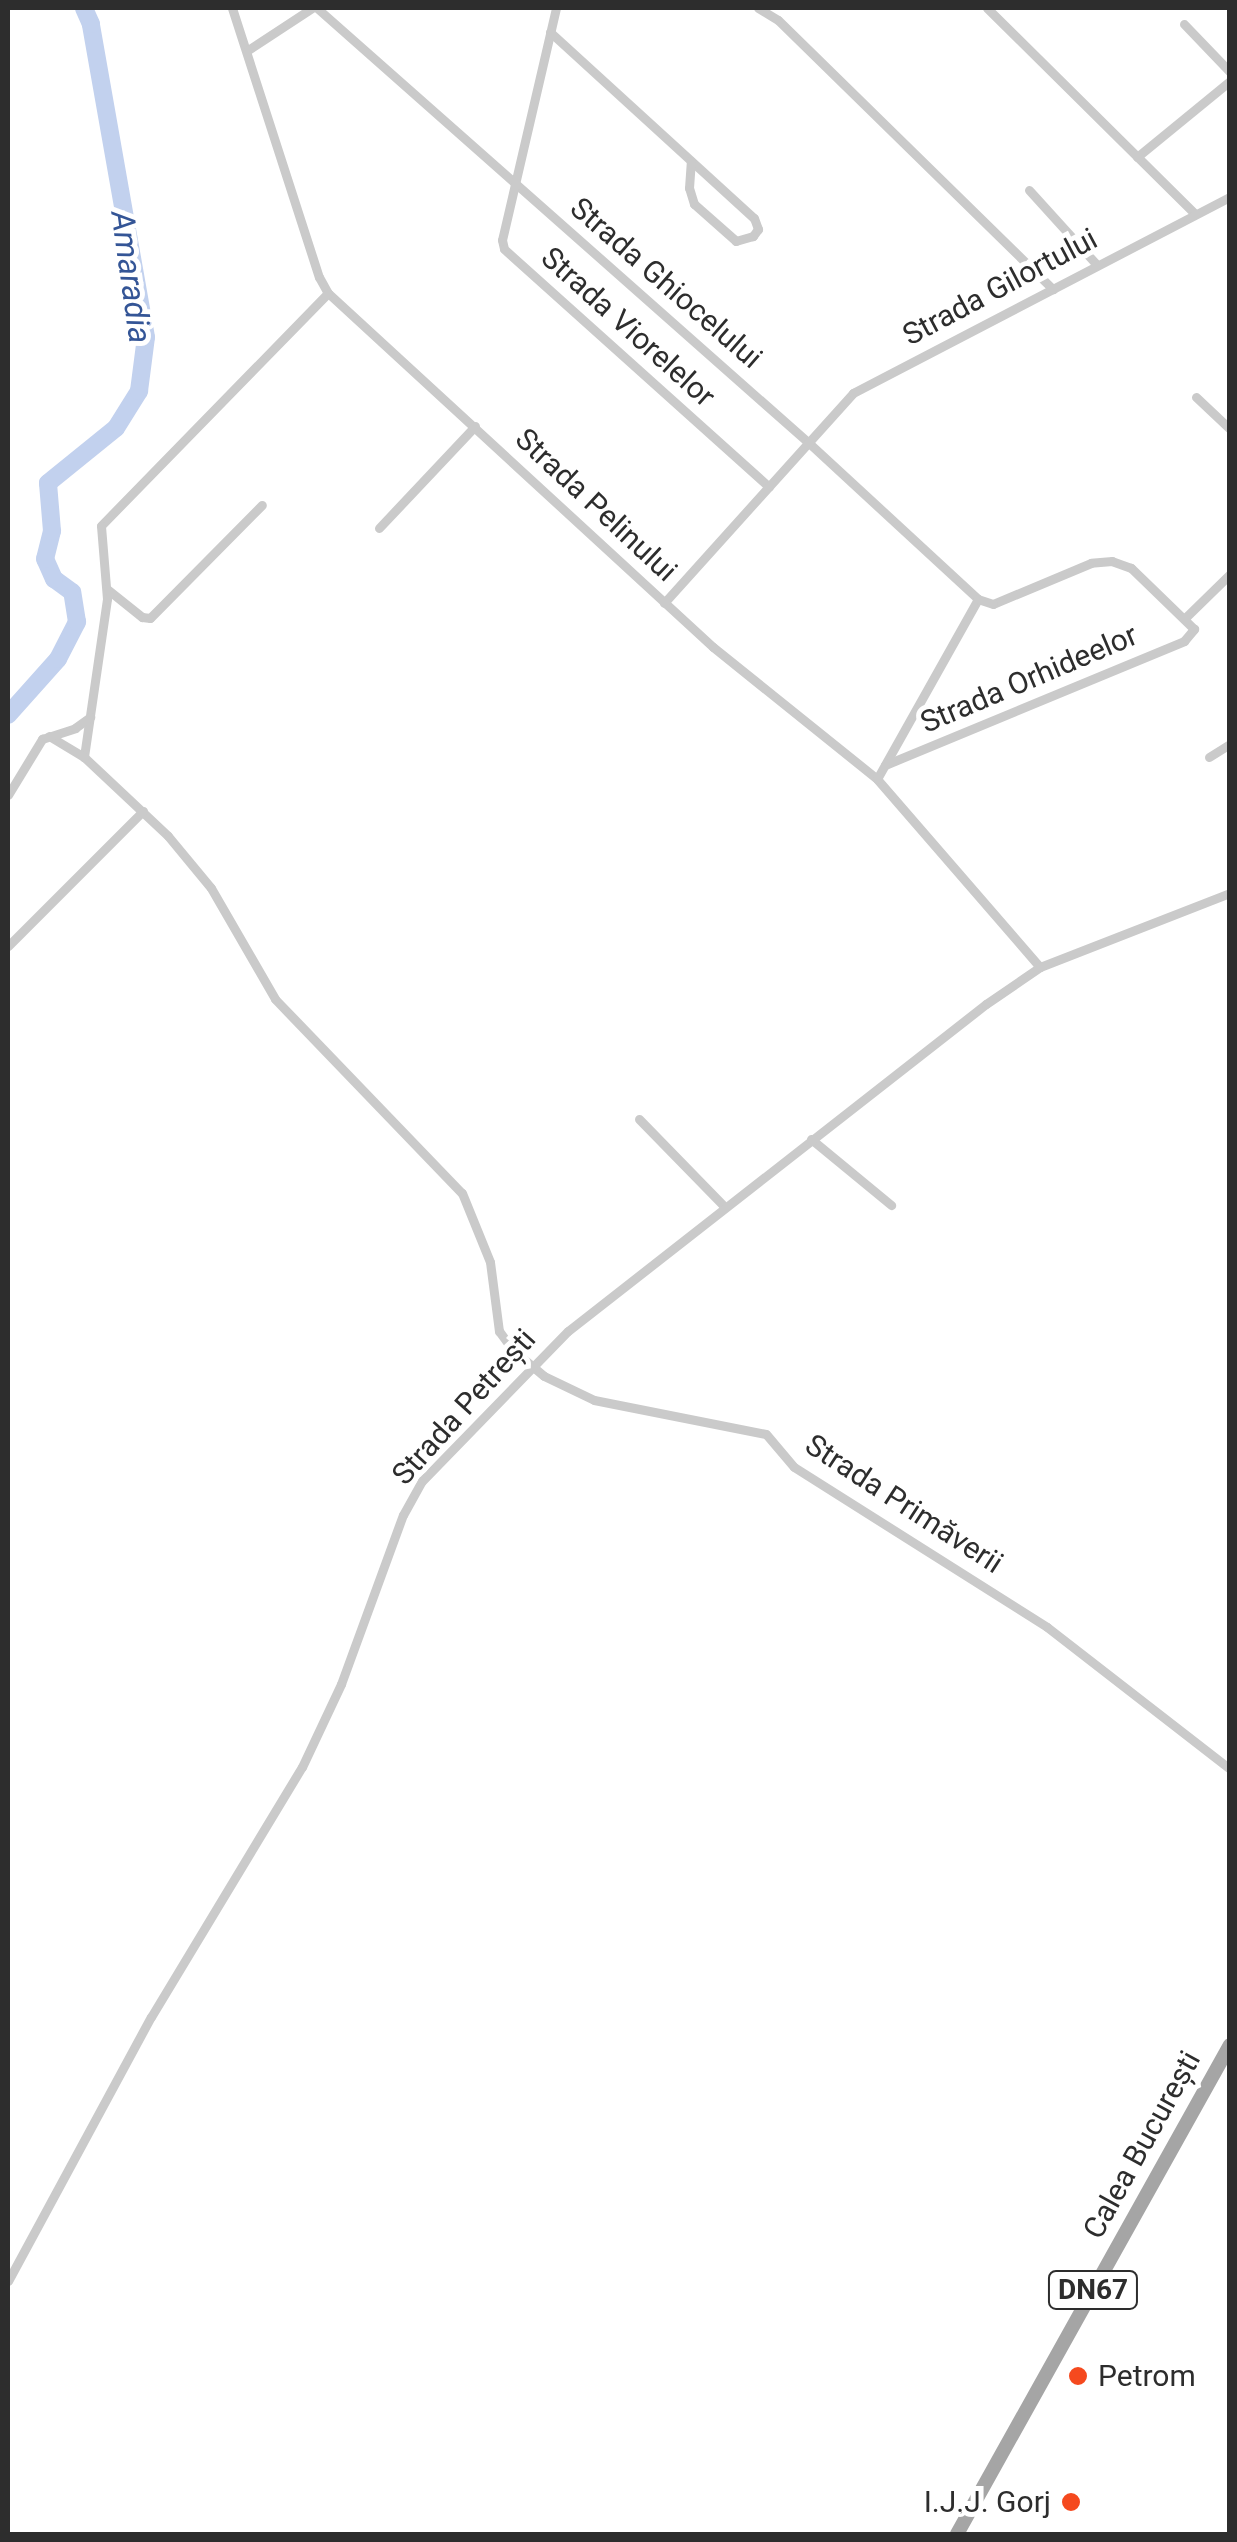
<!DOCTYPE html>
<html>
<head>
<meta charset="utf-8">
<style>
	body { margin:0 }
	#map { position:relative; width:1237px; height:2542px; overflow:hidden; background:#fff; font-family:Roboto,sans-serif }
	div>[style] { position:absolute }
	.river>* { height:18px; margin:-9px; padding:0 9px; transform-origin:9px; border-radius:9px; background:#c2d1ee }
	.street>* { height:9px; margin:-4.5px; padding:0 4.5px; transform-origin:4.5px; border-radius:4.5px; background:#cacaca }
	.primary>* { height:14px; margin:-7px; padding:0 7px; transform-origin:7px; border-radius:7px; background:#a5a5a5 }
	.dots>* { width:28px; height:28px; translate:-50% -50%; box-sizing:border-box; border:5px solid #fff; border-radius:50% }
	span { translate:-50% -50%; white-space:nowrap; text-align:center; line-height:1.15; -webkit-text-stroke:10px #fff; paint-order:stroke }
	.shield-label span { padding:2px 8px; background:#fff; border:2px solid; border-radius:8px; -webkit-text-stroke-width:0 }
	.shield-label { font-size:28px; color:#2d2d2d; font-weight:700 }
	.street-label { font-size:30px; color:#2d2d2d }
	.poi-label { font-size:30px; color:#2d2d2d }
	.left { translate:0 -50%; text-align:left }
	.right { translate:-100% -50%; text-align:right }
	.water-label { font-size:32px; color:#345596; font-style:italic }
	.frame { position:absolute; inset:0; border:10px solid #2d2d2d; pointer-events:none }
</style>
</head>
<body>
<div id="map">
	<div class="river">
		<div style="left:8px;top:715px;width:75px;rotate:-48.2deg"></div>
		<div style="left:58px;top:659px;width:42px;rotate:-62.8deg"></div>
		<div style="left:77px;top:622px;width:30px;rotate:-99deg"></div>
		<div style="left:72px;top:592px;width:22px;rotate:-144deg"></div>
		<div style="left:54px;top:579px;width:22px;rotate:-114deg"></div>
		<div style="left:45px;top:559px;width:29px;rotate:-76deg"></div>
		<div style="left:52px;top:531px;width:48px;rotate:-94.8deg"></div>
		<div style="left:48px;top:483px;width:87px;rotate:-39deg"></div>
		<div style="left:116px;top:428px;width:44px;rotate:-58.1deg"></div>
		<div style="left:139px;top:391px;width:54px;rotate:-82.6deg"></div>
		<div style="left:146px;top:337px;width:318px;rotate:-100deg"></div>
		<div style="left:91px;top:24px;width:17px;rotate:-114deg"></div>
	</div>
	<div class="street">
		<div style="left:232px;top:8px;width:283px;rotate:72.1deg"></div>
		<div style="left:319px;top:277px;width:18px;rotate:61deg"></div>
		<div style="left:328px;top:293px;width:523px;rotate:42.6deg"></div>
		<div style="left:713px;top:647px;width:211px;rotate:38.8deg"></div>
		<div style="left:877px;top:779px;width:249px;rotate:49.1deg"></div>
		<div style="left:317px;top:8px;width:658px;rotate:41.49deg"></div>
		<div style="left:810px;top:444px;width:229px;rotate:42.7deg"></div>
		<div style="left:978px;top:599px;width:206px;rotate:119.3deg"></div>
		<div style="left:556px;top:8px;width:238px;rotate:103.1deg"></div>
		<div style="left:502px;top:240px;width:9px;rotate:77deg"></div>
		<div style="left:504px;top:249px;width:356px;rotate:41.9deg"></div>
		<div style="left:758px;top:8px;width:23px;rotate:31deg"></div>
		<div style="left:778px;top:20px;width:385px;rotate:44.4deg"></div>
		<div style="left:987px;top:8px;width:291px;rotate:44.7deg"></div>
		<div style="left:1184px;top:24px;width:66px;rotate:46.2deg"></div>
		<div style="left:550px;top:32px;width:276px;rotate:42.4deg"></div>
		<div style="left:754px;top:218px;width:12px;rotate:70deg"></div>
		<div style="left:758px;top:229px;width:9px;rotate:126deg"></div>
		<div style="left:753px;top:236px;width:18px;rotate:164deg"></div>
		<div style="left:736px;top:241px;width:56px;rotate:-138.6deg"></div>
		<div style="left:694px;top:204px;width:17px;rotate:-107deg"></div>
		<div style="left:689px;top:188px;width:27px;rotate:-86deg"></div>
		<div style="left:248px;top:50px;width:77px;rotate:-33.3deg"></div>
		<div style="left:1137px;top:157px;width:120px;rotate:-39.3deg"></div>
		<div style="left:1029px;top:190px;width:100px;rotate:47.8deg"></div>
		<div style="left:328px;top:293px;width:325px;rotate:134.3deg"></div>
		<div style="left:101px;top:526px;width:73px;rotate:85.3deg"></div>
		<div style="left:107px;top:599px;width:160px;rotate:98.3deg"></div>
		<div style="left:84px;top:757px;width:115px;rotate:43.2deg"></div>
		<div style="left:168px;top:836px;width:67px;rotate:50.4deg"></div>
		<div style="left:211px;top:888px;width:128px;rotate:60deg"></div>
		<div style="left:275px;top:999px;width:269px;rotate:46.1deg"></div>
		<div style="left:462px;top:1193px;width:74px;rotate:67.9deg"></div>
		<div style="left:490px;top:1262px;width:70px;rotate:82.6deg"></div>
		<div style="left:499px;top:1331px;width:24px;rotate:54deg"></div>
		<div style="left:513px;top:1350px;width:40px;rotate:40deg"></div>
		<div style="left:544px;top:1376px;width:55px;rotate:25.6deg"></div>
		<div style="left:594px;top:1400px;width:175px;rotate:11.2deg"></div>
		<div style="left:766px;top:1434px;width:43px;rotate:49.7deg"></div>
		<div style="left:794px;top:1467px;width:299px;rotate:32.3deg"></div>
		<div style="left:1047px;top:1627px;width:232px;rotate:37.8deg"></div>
		<div style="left:1196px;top:397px;width:47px;rotate:43.3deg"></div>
		<div style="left:379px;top:528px;width:140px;rotate:-46.7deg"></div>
		<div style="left:107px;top:589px;width:45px;rotate:38.7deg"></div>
		<div style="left:142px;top:617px;width:8px;rotate:7deg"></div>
		<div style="left:150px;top:618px;width:159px;rotate:-45.3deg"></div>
		<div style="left:664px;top:603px;width:283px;rotate:-48deg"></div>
		<div style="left:853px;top:393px;width:425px;rotate:-27.5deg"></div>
		<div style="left:1185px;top:618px;width:63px;rotate:-44.4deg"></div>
		<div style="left:49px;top:736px;width:41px;rotate:31deg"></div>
		<div style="left:1209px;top:757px;width:25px;rotate:-32deg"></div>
		<div style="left:885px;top:765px;width:324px;rotate:-22.5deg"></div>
		<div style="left:1184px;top:641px;width:16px;rotate:-50deg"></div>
		<div style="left:1194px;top:629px;width:88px;rotate:-135.9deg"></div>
		<div style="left:1131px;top:568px;width:20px;rotate:-160deg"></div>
		<div style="left:1112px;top:561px;width:21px;rotate:175deg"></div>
		<div style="left:1091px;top:563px;width:106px;rotate:157.3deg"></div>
		<div style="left:993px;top:604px;width:16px;rotate:-162deg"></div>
		<div style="left:8px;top:795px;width:66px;rotate:-58.7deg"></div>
		<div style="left:42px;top:739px;width:35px;rotate:-18deg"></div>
		<div style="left:75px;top:728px;width:19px;rotate:-36deg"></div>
		<div style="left:8px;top:946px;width:191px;rotate:-45deg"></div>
		<div style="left:639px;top:1119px;width:122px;rotate:45.7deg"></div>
		<div style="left:811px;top:1139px;width:104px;rotate:39.5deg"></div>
		<div style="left:8px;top:2281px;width:300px;rotate:-61.6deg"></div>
		<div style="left:151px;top:2017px;width:292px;rotate:-58.9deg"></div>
		<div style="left:302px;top:1767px;width:92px;rotate:-64.8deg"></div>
		<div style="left:341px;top:1684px;width:180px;rotate:-69.9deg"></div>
		<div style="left:403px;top:1515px;width:39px;rotate:-61deg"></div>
		<div style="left:422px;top:1481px;width:209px;rotate:-45.8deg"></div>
		<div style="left:568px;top:1331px;width:531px;rotate:-38.04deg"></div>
		<div style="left:986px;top:1004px;width:65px;rotate:-34.4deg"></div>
		<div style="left:1040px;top:967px;width:204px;rotate:-21.3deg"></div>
	</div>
	<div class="primary">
		<div style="left:957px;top:2534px;width:560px;rotate:-60.83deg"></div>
	</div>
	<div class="dots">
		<div style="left:1078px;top:2376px;background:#f5491e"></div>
		<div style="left:1071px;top:2502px;background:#f5491e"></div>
	</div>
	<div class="shield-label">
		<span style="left:1093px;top:2290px">DN67</span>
	</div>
	<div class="street-label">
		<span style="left:666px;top:283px;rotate:41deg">Strada Ghiocelului</span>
		<span style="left:1000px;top:287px;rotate:-28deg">Strada Gilortului</span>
		<span style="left:628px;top:327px;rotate:42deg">Strada Viorelelor</span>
		<span style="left:596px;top:505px;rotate:43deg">Strada Pelinului</span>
		<span style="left:1029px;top:679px;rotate:-23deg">Strada Orhideelor</span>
		<span style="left:464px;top:1407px;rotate:-48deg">Strada Petrești</span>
		<span style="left:904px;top:1504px;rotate:33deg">Strada Primăverii</span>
		<span style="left:1142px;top:2145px;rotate:-61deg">Calea București</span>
	</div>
	<div class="poi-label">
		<span class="left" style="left:1098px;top:2376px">Petrom</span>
		<span class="right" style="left:1051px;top:2502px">I.J.J. Gorj</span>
	</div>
	<div class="water-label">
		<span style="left:131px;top:277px;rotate:82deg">Amaradia</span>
	</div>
	<div class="frame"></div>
</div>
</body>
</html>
